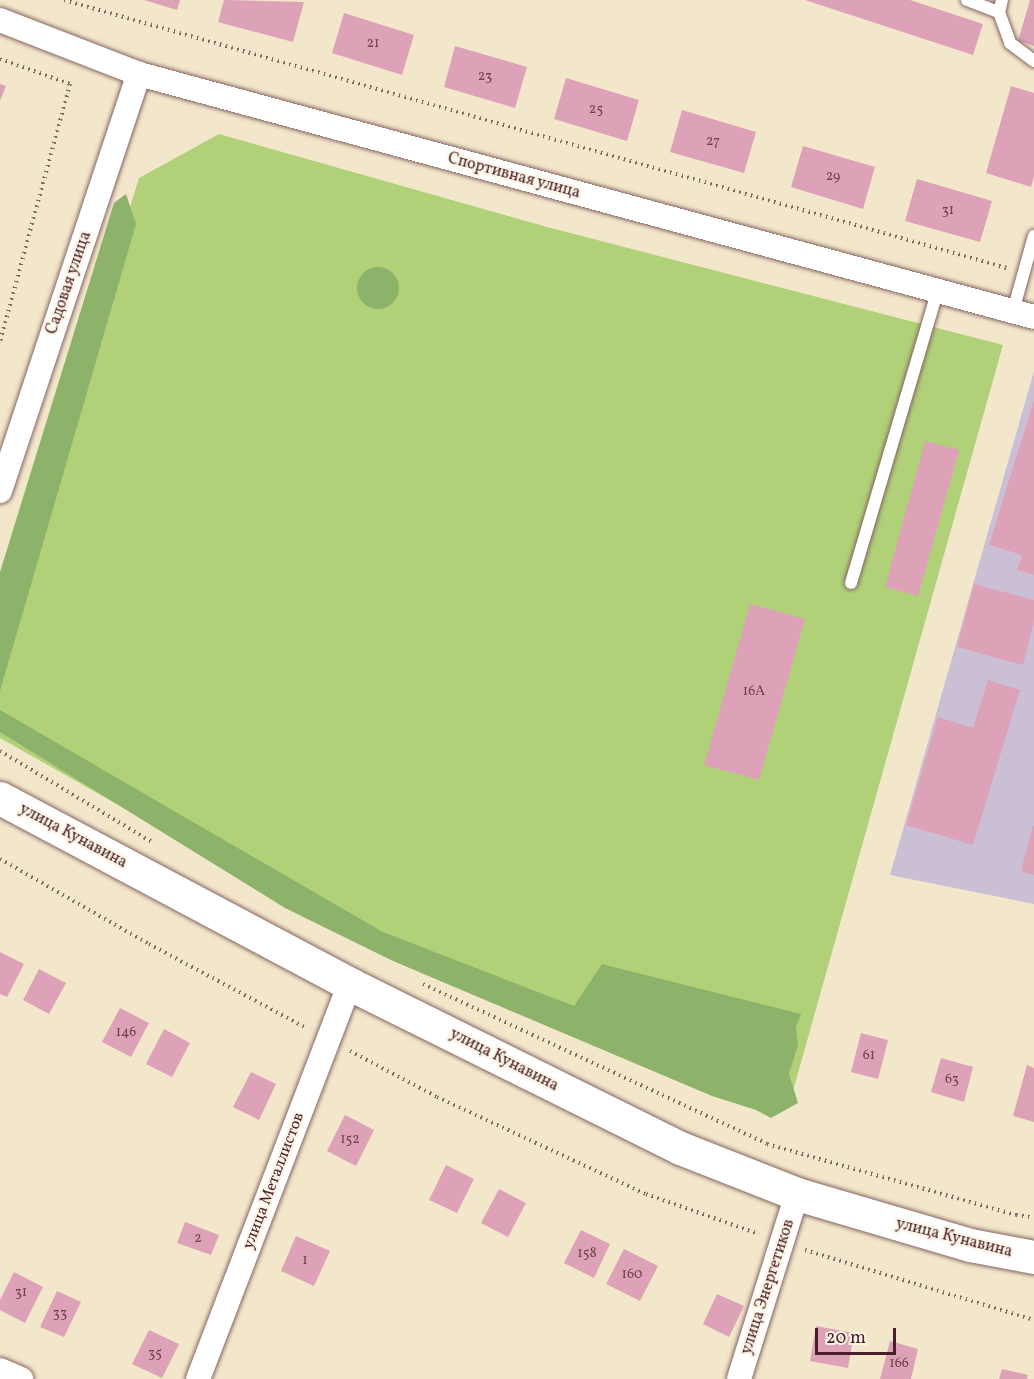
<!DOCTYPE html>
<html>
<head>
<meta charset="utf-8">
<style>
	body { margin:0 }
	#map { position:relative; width:1034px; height:1379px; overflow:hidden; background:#f3e7cb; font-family:Vollkorn,serif }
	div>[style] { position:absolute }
	.industrial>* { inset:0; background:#cbbfd5 }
	.green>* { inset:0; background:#b1d179 }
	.forest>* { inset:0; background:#8cb369 }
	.round { border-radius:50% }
	.building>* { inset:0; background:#dda2b7 }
	.path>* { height:4px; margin-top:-2px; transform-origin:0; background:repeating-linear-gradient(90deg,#856563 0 1.5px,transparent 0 6px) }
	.roads { filter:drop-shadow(0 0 2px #856563) drop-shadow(0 0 2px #856563) }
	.lane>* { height:12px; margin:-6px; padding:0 6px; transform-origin:6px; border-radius:6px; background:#fff }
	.street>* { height:24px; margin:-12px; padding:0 12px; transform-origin:12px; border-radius:12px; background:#fff }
	.primary>* { height:33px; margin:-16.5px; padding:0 16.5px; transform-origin:16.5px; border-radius:16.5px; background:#fff }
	span { translate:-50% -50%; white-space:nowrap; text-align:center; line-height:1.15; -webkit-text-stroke:4.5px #fcf5e5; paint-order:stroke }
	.number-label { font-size:14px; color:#6f404e }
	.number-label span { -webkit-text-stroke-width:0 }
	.street-label { font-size:16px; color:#4a1f2b }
	.scale { position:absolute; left:815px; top:1328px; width:81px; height:27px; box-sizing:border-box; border:3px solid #4a1f2b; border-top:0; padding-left:8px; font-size:18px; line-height:21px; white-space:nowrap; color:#4a1f2b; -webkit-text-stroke:4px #fcf5e5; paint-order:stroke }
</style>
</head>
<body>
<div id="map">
	<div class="industrial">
		<div style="clip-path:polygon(1034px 371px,1034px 904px,890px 875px)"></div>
	</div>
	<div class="green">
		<div style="clip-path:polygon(219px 134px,547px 227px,1003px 345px,789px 1105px,362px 943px,0 738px,0 631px,139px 178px)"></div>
	</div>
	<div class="forest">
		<div style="clip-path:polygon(126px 194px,136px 224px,0 691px,0 572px,114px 203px)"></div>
		<div class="round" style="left:357px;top:267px;width:42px;height:42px"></div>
		<div style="clip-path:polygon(0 710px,383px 932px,574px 1006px,602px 964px,801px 1014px,796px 1027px,798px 1045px,789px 1074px,798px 1103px,771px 1118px,756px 1110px,712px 1096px,393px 961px,285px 908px,0 732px)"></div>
	</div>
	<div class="building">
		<div style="clip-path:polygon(144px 0,180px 0,177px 10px)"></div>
		<div style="clip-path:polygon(224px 0,304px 2px,293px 42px,218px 22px)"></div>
		<div style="clip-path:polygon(805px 0,910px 0,983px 24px,973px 55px)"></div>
		<div style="clip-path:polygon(1030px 0,1034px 0,1034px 46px,1018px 41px)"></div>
		<div style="clip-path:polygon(344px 13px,414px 35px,402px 75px,332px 53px)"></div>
		<div style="clip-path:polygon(455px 46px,527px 67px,515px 108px,444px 87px)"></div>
		<div style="clip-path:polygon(566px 78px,639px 100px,627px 141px,554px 119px)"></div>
		<div style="clip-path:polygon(0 84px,6px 86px,0 101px)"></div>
		<div style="clip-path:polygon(1011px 86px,1034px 93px,1034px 176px,1031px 187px,986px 173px)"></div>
		<div style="clip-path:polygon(682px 110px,756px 132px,744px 173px,670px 152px)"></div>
		<div style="clip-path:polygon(803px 146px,875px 167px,863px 209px,791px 187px)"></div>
		<div style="clip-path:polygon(917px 179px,992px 201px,980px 242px,905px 221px)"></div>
		<div style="clip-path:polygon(1034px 400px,1034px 575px,1017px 570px,1022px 555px,989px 545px)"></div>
		<div style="clip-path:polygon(925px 441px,959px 450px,918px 596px,885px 587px)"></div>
		<div style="clip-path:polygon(974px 584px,1034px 600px,1034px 622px,1023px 665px,957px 647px)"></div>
		<div style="clip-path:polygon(750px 604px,805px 619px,759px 780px,704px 765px)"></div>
		<div style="clip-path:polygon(988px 680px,1020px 690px,973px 845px,906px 825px,938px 717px,973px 728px)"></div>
		<div style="clip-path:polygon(1033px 826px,1034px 826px,1034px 875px,1021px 871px)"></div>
		<div style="clip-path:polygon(0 952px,24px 964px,7px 997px,0 994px)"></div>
		<div style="clip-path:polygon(39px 969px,66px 983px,49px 1014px,23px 1000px)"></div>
		<div style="clip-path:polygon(120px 1008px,149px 1023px,131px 1057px,102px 1042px)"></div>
		<div style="clip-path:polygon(164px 1029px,190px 1043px,172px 1077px,146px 1064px)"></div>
		<div style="clip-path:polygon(861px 1033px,888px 1040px,878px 1079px,851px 1072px)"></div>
		<div style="clip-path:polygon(941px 1058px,973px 1067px,964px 1102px,931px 1092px)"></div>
		<div style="clip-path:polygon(1027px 1065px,1034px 1068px,1034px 1122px,1013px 1116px)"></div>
		<div style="clip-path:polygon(251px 1072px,276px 1084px,259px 1120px,233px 1107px)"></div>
		<div style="clip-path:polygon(345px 1115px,374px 1130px,356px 1166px,327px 1151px)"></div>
		<div style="clip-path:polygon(446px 1165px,474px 1179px,457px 1213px,429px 1200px)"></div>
		<div style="clip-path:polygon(499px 1189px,526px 1203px,508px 1237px,481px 1223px)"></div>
		<div style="clip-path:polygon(185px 1222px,219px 1235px,211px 1255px,177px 1243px)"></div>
		<div style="clip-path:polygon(581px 1230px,610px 1244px,594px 1278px,564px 1263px)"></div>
		<div style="clip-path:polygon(296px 1236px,330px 1251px,314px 1286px,281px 1271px)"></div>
		<div style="clip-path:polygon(624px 1249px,658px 1266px,640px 1301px,606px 1284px)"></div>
		<div style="clip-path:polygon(14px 1272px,43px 1287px,25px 1323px,0 1310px,0 1300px)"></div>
		<div style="clip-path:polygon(57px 1291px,81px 1302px,64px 1337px,40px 1327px)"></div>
		<div style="clip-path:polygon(717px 1294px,744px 1306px,729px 1337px,703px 1324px)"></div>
		<div style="clip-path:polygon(816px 1326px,854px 1333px,848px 1368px,810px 1361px)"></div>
		<div style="clip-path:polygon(149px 1330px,179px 1344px,162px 1378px,132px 1364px)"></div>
		<div style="clip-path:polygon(890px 1341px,918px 1349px,911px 1379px,880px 1379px)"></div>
		<div style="clip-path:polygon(1002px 1369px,1028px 1375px,1027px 1379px,999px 1379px)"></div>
	</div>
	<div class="path">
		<div style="left:64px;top:0;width:980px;rotate:15.87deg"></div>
		<div style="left:0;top:59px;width:74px;rotate:19.7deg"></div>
		<div style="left:70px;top:84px;width:267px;rotate:105.2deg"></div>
		<div style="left:0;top:751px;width:179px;rotate:30.9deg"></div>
		<div style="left:0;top:859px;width:172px;rotate:29.7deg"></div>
		<div style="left:149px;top:944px;width:178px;rotate:28.1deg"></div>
		<div style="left:423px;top:984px;width:379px;rotate:24.9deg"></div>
		<div style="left:767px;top:1144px;width:259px;rotate:15.9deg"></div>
		<div style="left:1016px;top:1215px;width:18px;rotate:9deg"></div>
		<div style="left:350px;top:1051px;width:98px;rotate:27.9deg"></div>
		<div style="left:437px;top:1097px;width:230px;rotate:24.9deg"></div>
		<div style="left:646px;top:1194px;width:120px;rotate:19.5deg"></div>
		<div style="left:805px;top:1250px;width:239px;rotate:17deg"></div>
	</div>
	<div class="roads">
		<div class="lane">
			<div style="left:967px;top:0;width:34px;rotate:21deg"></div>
			<div style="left:999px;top:12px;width:33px;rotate:70deg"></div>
			<div style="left:1010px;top:43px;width:30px;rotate:37deg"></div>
			<div style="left:999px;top:12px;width:12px;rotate:-76deg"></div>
			<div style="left:1013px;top:311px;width:78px;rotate:-74.4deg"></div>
			<div style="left:851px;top:583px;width:306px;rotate:-73.5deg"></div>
		</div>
		<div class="street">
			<div style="left:0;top:20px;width:149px;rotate:21.2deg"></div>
			<div style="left:139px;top:74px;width:927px;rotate:15.19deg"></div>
			<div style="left:0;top:491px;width:440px;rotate:-71.6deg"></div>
			<div style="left:0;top:1370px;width:23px;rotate:23deg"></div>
			<div style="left:198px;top:1379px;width:423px;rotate:-69deg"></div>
			<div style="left:739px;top:1379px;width:194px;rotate:-72.6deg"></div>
		</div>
		<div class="primary">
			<div style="left:0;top:798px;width:396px;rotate:28deg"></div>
			<div style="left:350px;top:984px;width:369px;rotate:26.4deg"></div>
			<div style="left:680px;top:1148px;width:126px;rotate:21.5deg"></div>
			<div style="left:797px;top:1194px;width:180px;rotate:16.4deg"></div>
			<div style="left:970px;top:1245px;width:65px;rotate:10.6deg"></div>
		</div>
	</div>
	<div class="number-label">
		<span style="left:373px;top:44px">21</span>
		<span style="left:485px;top:77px">23</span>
		<span style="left:596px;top:110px">25</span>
		<span style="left:713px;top:142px">27</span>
		<span style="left:833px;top:177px">29</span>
		<span style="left:948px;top:211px">31</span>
		<span style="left:754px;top:692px">16А</span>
		<span style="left:126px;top:1033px">146</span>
		<span style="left:869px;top:1056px">61</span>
		<span style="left:952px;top:1080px">63</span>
		<span style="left:350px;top:1140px">152</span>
		<span style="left:198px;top:1239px">2</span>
		<span style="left:587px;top:1254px">158</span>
		<span style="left:305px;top:1261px">1</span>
		<span style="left:632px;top:1275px">160</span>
		<span style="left:21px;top:1293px">31</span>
		<span style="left:60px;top:1314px">33</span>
		<span style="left:155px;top:1354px">35</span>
		<span style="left:899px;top:1364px">166</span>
	</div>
	<div class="street-label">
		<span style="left:514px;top:176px;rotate:15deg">Спортивная улица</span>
		<span style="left:69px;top:283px;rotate:-71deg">Садовая улица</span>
		<span style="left:73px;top:836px;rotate:28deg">улица Кунавина</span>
		<span style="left:504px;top:1060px;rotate:27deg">улица Кунавина</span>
		<span style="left:274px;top:1181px;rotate:-69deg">улица Металлистов</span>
		<span style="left:954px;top:1238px;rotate:14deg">улица Кунавина</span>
		<span style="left:768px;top:1287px;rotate:-72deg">улица Энергетиков</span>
	</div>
	<div class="scale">20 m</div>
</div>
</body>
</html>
